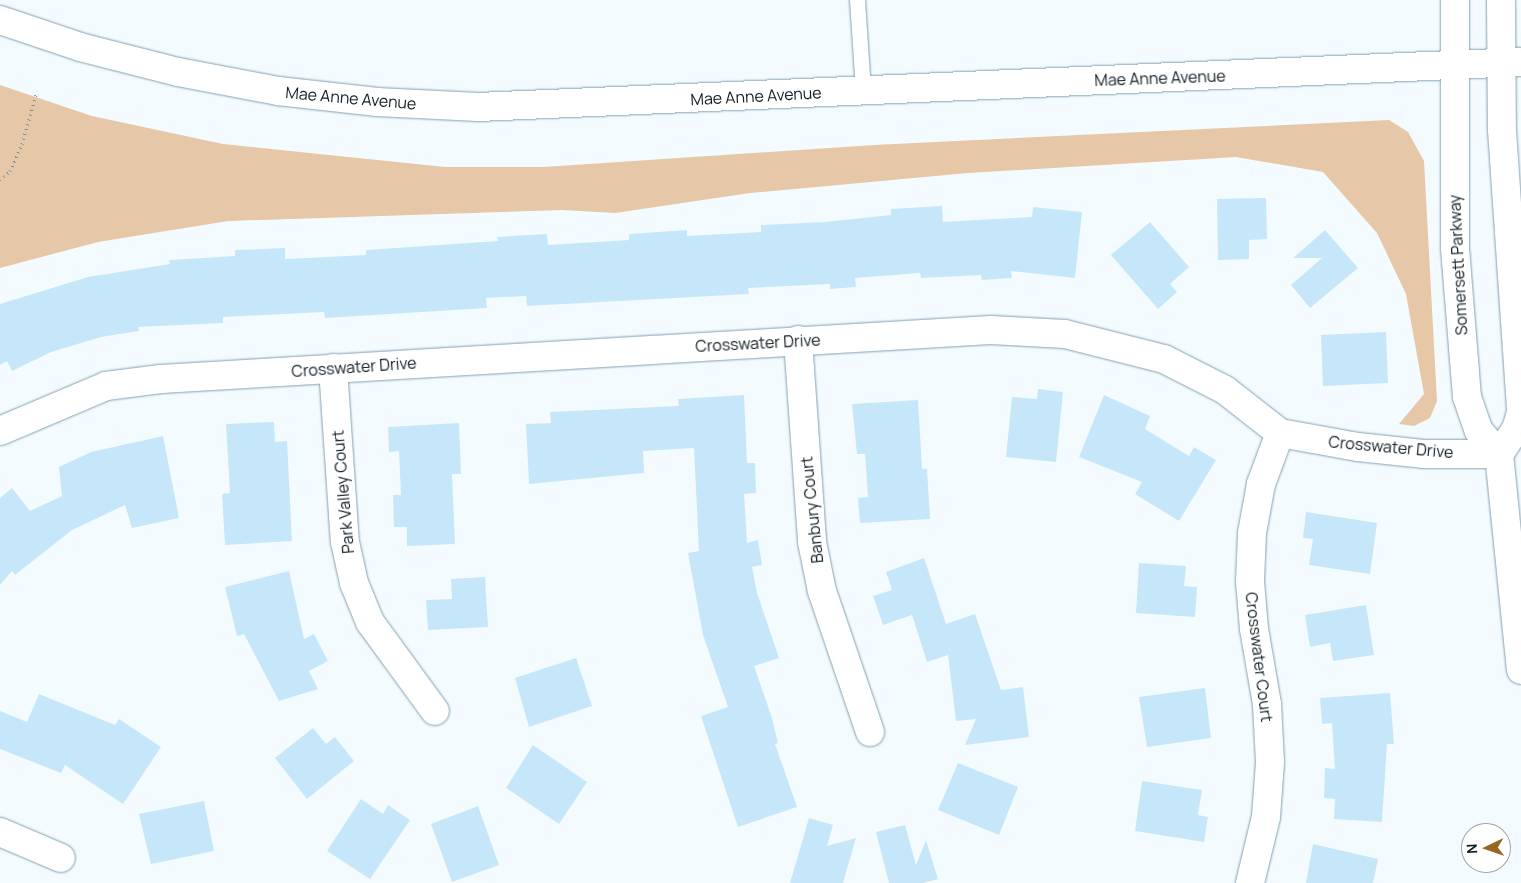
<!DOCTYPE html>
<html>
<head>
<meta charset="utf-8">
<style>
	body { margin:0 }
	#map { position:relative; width:1521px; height:883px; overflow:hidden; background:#f4fbfe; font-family:Manrope,sans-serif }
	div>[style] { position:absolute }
	.green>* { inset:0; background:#e6c7a8 }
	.building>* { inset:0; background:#c6e7f9 }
	.path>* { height:3px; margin-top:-1.5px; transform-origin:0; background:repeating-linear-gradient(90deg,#828c91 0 1px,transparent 0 5px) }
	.roads { filter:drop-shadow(0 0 1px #82a1b2) drop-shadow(0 0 1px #82a1b2) }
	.lane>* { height:15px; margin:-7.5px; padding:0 7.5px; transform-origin:7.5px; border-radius:7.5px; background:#fff }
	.street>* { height:28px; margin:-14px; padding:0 14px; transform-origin:14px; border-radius:14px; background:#fff }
	.secondary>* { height:28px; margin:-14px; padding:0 14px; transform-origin:14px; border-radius:14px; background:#fff }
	span { translate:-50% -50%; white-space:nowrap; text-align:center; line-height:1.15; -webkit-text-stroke:4px #fff; paint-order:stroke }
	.street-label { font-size:16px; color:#111d24 }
	.north { position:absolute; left:1461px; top:823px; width:50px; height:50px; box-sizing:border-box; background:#fff; border:1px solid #a0a5a7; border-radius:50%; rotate:267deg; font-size:14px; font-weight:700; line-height:20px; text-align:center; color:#111d24 }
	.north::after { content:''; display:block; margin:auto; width:18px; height:22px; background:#9b641f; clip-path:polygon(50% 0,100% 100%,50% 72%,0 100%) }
</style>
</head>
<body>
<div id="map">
	<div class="green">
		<div style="clip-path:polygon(0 85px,92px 116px,223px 144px,445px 167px,544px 167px,874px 145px,1389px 120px,1408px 132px,1424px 161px,1437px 401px,1430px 418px,1414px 426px,1399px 424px,1424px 394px,1406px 294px,1377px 233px,1323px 172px,1236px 157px,968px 173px,750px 193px,615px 213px,562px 210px,228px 221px,98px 242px,0 268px)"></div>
	</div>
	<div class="building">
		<div style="clip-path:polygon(1266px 198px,1267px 239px,1249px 240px,1249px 259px,1218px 260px,1217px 199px)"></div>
		<div style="clip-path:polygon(942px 206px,943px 222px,1032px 217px,1033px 207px,1082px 212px,1075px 278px,1011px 271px,1012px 278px,982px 280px,981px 275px,921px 278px,920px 273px,855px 278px,856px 287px,830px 289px,830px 284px,748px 288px,749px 294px,527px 306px,526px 296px,486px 298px,487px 308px,325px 318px,324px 312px,223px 317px,223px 323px,138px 327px,139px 331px,101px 337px,51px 352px,12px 371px,7px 361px,0 365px,0 304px,88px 277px,170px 264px,169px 260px,235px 256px,235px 250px,285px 248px,285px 259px,366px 255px,366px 250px,498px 241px,497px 237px,547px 234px,548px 245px,629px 240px,629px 234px,687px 230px,687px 236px,761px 232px,761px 225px,825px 222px,891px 215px,891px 209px)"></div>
		<div style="clip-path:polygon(1150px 222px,1189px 267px,1170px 284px,1177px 292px,1158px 309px,1111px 255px)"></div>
		<div style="clip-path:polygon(1325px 230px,1358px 268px,1310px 308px,1291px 285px,1322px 258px,1293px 258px)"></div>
		<div style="clip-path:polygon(1386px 332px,1388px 383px,1323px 386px,1321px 335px)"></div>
		<div style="clip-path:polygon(1038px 389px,1063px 392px,1056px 462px,1006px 457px,1012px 397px,1037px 399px)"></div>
		<div style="clip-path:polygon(744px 395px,747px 463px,755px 463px,756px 493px,744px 494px,747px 543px,758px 540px,762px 565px,752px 567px,757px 593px,779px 658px,754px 666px,772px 718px,778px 743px,775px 744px,797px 807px,738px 827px,701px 716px,728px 707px,703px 635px,688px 553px,699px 551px,694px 448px,643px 451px,644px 473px,529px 484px,526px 424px,551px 423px,550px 412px,679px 406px,678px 399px)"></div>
		<div style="clip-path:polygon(1104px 395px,1150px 416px,1145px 429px,1189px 456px,1194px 447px,1216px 460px,1179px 521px,1135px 494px,1142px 482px,1079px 457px)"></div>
		<div style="clip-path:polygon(918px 400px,922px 469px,927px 469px,930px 519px,860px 523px,858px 498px,868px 497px,865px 454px,857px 454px,852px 404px)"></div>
		<div style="clip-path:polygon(274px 422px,275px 442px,287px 441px,292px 541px,225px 545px,222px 494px,230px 493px,226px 424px)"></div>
		<div style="clip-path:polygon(459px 423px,461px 474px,452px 474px,455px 544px,407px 546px,407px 527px,394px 527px,393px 495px,401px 495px,399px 451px,389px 452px,388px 427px)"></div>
		<div style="clip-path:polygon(163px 436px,179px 518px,132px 528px,125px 505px,72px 530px,15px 575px,12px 571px,0 585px,0 498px,12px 488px,30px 511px,62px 496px,59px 467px,91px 452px)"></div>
		<div style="clip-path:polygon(1306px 512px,1377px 523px,1370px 574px,1309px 565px,1313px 539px,1303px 538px)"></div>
		<div style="clip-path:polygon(924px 558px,946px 624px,975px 614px,1001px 690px,1023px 687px,1029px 737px,965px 745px,976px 719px,956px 721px,948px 655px,927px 662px,912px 615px,883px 625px,873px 596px,892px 590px,886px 572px)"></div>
		<div style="clip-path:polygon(1139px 563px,1186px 566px,1184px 586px,1197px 587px,1195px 617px,1136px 613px)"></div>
		<div style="clip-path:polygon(289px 571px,304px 639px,314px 634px,328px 661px,309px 671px,318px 689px,279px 701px,244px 634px,237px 636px,225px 587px)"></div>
		<div style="clip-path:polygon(485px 577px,488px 627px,428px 630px,426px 600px,452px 599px,451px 579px)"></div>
		<div style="clip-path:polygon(1366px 605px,1374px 655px,1333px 661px,1330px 643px,1310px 647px,1305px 615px)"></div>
		<div style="clip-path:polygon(576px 658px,592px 706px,529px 727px,515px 678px)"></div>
		<div style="clip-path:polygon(1205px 688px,1211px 738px,1147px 747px,1139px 697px)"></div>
		<div style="clip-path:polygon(1390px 693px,1394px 744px,1387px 744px,1382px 822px,1334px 819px,1335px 799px,1324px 798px,1325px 768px,1335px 769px,1332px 723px,1322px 724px,1320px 698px)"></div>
		<div style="clip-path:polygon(39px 694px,115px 725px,119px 719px,161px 747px,123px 804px,65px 765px,61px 773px,0 749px,0 711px,27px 722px)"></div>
		<div style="clip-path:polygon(313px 728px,326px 744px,335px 737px,354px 761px,307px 799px,275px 758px)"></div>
		<div style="clip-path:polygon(533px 745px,587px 782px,559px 824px,506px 788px)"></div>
		<div style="clip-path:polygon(958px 763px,1018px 787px,999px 835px,938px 810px)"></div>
		<div style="clip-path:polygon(1142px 781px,1202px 790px,1198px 815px,1208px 817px,1204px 842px,1135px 831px)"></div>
		<div style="clip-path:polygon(361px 799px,383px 814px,388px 805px,410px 820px,370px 879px,327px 851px)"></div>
		<div style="clip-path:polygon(204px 801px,214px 851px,151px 864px,139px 814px)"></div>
		<div style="clip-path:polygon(478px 806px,499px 865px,452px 882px,431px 824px)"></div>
		<div style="clip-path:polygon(809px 818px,833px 825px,827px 846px,856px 838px,843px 883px,790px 883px)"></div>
		<div style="clip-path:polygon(905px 825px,916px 865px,926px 840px,938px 879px,923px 883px,889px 883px,876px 832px)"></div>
		<div style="clip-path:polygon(1313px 844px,1378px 859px,1373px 883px,1306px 883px)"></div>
	</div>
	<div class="path">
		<div style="left:0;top:180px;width:13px;rotate:-42deg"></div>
		<div style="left:10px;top:171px;width:30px;rotate:-66deg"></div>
		<div style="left:22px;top:144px;width:55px;rotate:-74.2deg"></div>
	</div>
	<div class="roads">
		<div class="lane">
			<div style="left:857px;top:0;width:90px;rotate:86.2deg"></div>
		</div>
		<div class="street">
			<div style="left:798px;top:340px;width:202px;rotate:86deg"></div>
			<div style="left:812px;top:542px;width:50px;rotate:78.5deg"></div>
			<div style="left:822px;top:591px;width:149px;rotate:71.2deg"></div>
			<div style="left:333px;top:368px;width:174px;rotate:86.1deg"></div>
			<div style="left:345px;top:542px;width:42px;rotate:77.6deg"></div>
			<div style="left:354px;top:583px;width:42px;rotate:67.7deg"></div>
			<div style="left:370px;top:622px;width:110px;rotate:53.9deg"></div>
			<div style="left:0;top:431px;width:115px;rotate:-23deg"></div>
			<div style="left:106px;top:386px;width:55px;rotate:-7.3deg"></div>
			<div style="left:161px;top:379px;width:831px;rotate:-3.38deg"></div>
			<div style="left:991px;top:330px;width:74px;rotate:3.1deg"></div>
			<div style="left:1065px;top:334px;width:102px;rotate:14.2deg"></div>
			<div style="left:1164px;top:359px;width:68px;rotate:26.9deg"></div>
			<div style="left:1225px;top:390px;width:70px;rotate:38deg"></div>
			<div style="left:1280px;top:433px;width:79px;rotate:10.2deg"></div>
			<div style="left:1358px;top:447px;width:65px;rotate:6.1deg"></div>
			<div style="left:1423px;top:454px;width:76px"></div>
			<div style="left:0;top:832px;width:66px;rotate:23.1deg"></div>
			<div style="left:1250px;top:883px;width:68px;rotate:-76.4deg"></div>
			<div style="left:1266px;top:817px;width:55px;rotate:-85.8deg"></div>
			<div style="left:1270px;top:762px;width:58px;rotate:-93deg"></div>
			<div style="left:1267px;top:704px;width:76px;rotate:-99.8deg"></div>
			<div style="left:1254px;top:629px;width:48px;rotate:-94.8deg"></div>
			<div style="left:1250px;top:581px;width:48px;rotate:-87.6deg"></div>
			<div style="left:1252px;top:533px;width:50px;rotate:-79.6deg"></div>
			<div style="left:1261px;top:484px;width:54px;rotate:-69.6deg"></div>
		</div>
		<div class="secondary">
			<div style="left:1455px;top:0;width:248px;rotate:90deg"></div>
			<div style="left:1455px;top:248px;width:149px;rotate:85.4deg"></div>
			<div style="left:1467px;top:397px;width:36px;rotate:71deg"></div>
			<div style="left:1479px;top:431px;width:30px;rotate:49deg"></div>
			<div style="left:1501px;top:0;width:130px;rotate:89.6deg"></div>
			<div style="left:1502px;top:130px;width:283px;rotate:86.1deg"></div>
			<div style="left:1521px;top:412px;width:18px;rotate:106deg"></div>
			<div style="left:1516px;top:429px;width:30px;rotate:124deg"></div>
			<div style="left:1499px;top:454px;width:217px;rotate:84.2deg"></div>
			<div style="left:0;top:20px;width:84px;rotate:18.6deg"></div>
			<div style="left:80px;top:47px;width:101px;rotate:14.3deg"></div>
			<div style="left:178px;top:72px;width:102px;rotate:10.8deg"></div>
			<div style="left:278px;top:91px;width:100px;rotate:6.3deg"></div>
			<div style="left:377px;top:102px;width:101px;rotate:2.8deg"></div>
			<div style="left:478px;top:107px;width:1044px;rotate:-2.47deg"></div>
		</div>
	</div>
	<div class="street-label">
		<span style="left:1160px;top:78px;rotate:-2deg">Mae Anne Avenue</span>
		<span style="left:756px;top:96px;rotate:-3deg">Mae Anne Avenue</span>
		<span style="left:351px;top:98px;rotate:5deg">Mae Anne Avenue</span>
		<span style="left:1458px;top:265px;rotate:-93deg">Somersett Parkway</span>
		<span style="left:758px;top:343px;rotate:-3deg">Crosswater Drive</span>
		<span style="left:354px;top:367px;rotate:-4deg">Crosswater Drive</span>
		<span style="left:1391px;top:447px;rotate:5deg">Crosswater Drive</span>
		<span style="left:343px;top:492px;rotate:-95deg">Park Valley Court</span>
		<span style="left:812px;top:510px;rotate:-96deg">Banbury Court</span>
		<span style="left:1259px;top:657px;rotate:83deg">Crosswater Court</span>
	</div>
	<div class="north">N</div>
</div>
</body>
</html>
